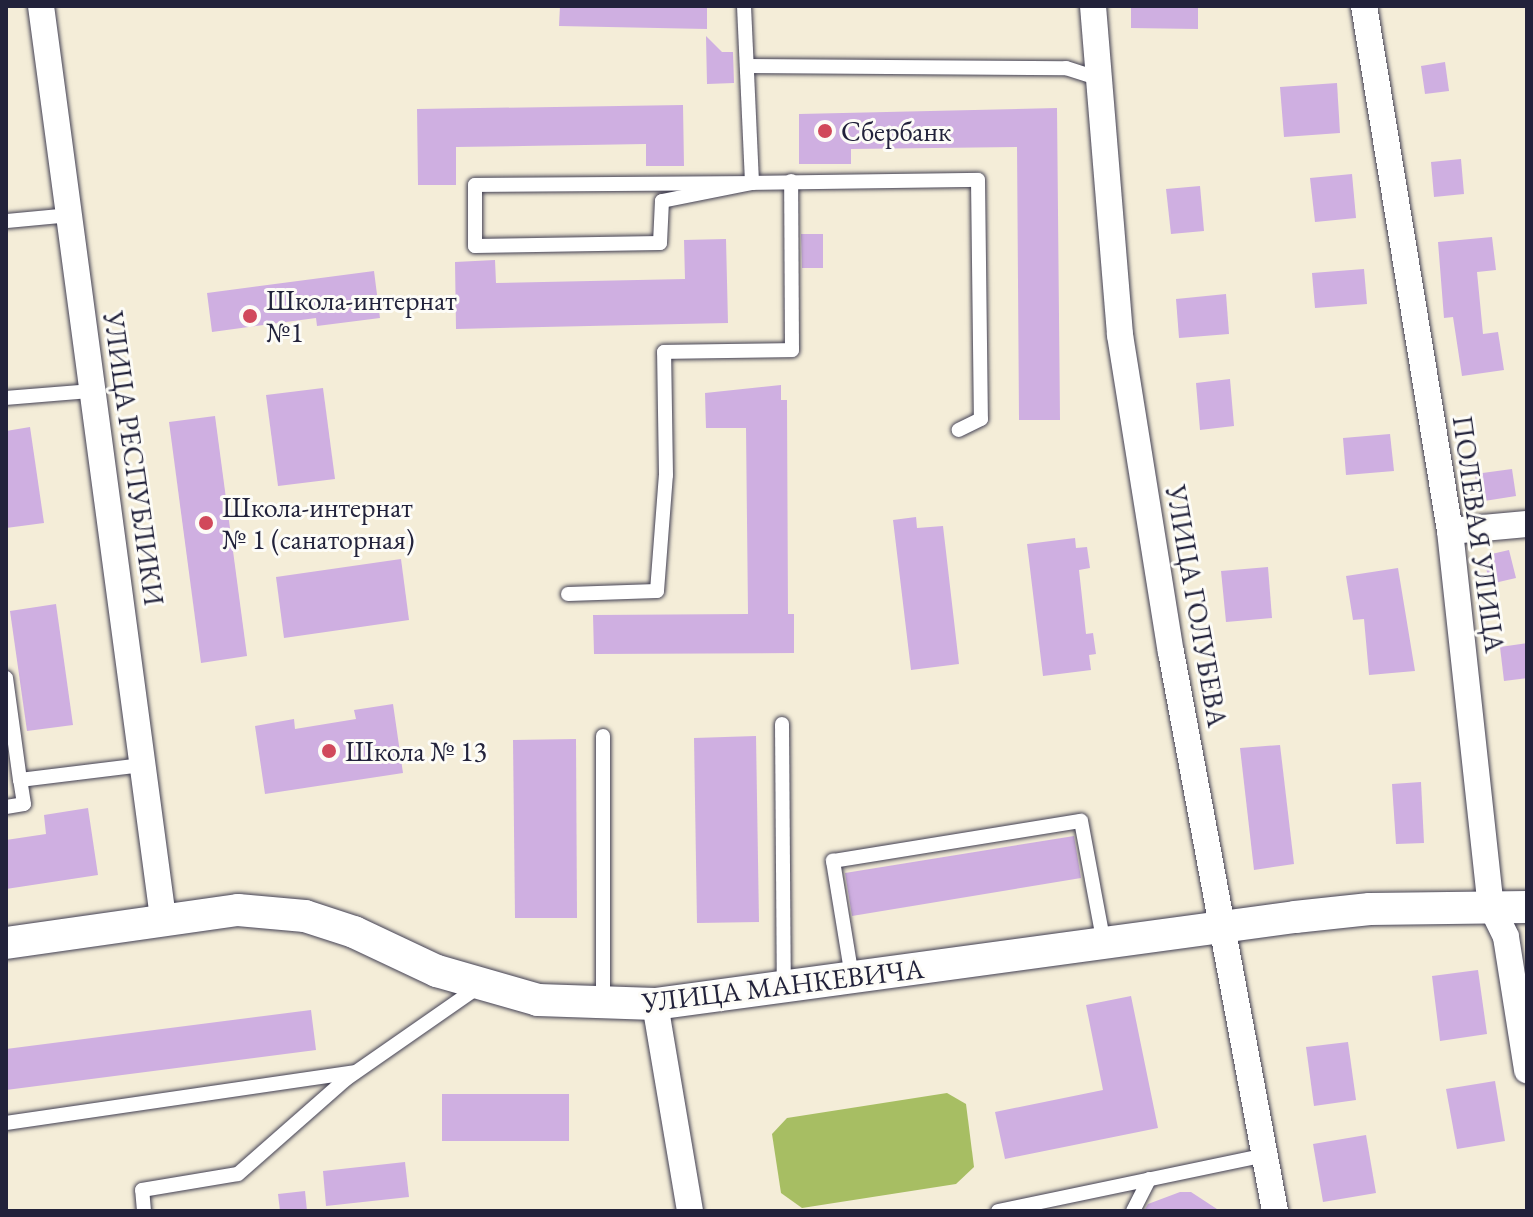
<!DOCTYPE html>
<html>
<head>
<meta charset="utf-8">
<style>
	body { margin:0 }
	#map { position:relative; width:1533px; height:1217px; overflow:hidden; background:#f4edd8; font-family:"EB Garamond",serif }
	div>[style] { position:absolute }
	.green>* { inset:0; background:#a7be63 }
	.building>* { inset:0; background:#cfafe1 }
	.roads { filter:drop-shadow(0 0 2px #424053) drop-shadow(0 0 2px #424053) }
	.service>* { height:14px; margin:-7px; padding:0 7px; transform-origin:7px; border-radius:7px; background:#fff }
	.minor>* { height:26px; margin:-13px; padding:0 13px; transform-origin:13px; border-radius:13px; background:#fff }
	.tertiary>* { height:32px; margin:-16px; padding:0 16px; transform-origin:16px; border-radius:16px; background:#fff }
	.dots>* { width:22px; height:22px; translate:-50% -50%; box-sizing:border-box; border:4px solid #fdfcf7; border-radius:50% }
	span { translate:-50% -50%; white-space:nowrap; text-align:center; line-height:1.15; -webkit-text-stroke:6px #fdfcf7; paint-order:stroke }
	.poi-label { font-size:28px; color:#22223b }
	.left { translate:0 -50%; text-align:left }
	.street-label { font-size:28px; color:#22223b }
	.frame { position:absolute; inset:0; border:8px solid #22223b; pointer-events:none }
</style>
</head>
<body>
<div id="map">
	<div class="green">
		<div style="clip-path:polygon(947px 1093px,966px 1104px,974px 1167px,956px 1184px,802px 1208px,781px 1193px,772px 1134px,787px 1118px)"></div>
	</div>
	<div class="building">
		<div style="clip-path:polygon(560px 6px,707px 6px,707px 29px,559px 26px)"></div>
		<div style="clip-path:polygon(1131px 6px,1198px 6px,1198px 29px,1131px 28px)"></div>
		<div style="clip-path:polygon(706px 36px,722px 52px,733px 52px,734px 83px,707px 84px)"></div>
		<div style="clip-path:polygon(1445px 62px,1449px 91px,1425px 94px,1421px 66px)"></div>
		<div style="clip-path:polygon(1337px 83px,1340px 133px,1284px 137px,1280px 87px)"></div>
		<div style="clip-path:polygon(683px 105px,684px 166px,646px 166px,646px 144px,456px 147px,456px 185px,418px 185px,417px 109px)"></div>
		<div style="clip-path:polygon(1057px 108px,1060px 420px,1019px 420px,1017px 147px,851px 149px,851px 164px,799px 164px,799px 114px)"></div>
		<div style="clip-path:polygon(1461px 159px,1464px 194px,1434px 197px,1431px 162px)"></div>
		<div style="clip-path:polygon(1352px 174px,1356px 218px,1315px 222px,1310px 178px)"></div>
		<div style="clip-path:polygon(1200px 186px,1204px 231px,1171px 234px,1166px 189px)"></div>
		<div style="clip-path:polygon(801px 234px,823px 234px,823px 268px,802px 268px)"></div>
		<div style="clip-path:polygon(1492px 237px,1496px 270px,1477px 272px,1483px 334px,1498px 332px,1504px 370px,1462px 376px,1453px 317px,1444px 318px,1438px 242px)"></div>
		<div style="clip-path:polygon(726px 239px,728px 323px,456px 329px,455px 262px,495px 260px,496px 283px,685px 279px,684px 240px)"></div>
		<div style="clip-path:polygon(1364px 269px,1367px 304px,1315px 308px,1312px 273px)"></div>
		<div style="clip-path:polygon(374px 271px,380px 318px,317px 326px,316px 318px,212px 332px,207px 293px)"></div>
		<div style="clip-path:polygon(1226px 294px,1229px 334px,1179px 338px,1176px 299px)"></div>
		<div style="clip-path:polygon(1230px 379px,1234px 426px,1200px 430px,1196px 383px)"></div>
		<div style="clip-path:polygon(781px 385px,781px 400px,787px 400px,788px 614px,794px 614px,794px 653px,594px 654px,593px 615px,748px 614px,746px 428px,706px 428px,705px 393px)"></div>
		<div style="clip-path:polygon(323px 388px,335px 479px,278px 486px,266px 395px)"></div>
		<div style="clip-path:polygon(215px 416px,247px 656px,201px 663px,169px 422px)"></div>
		<div style="clip-path:polygon(30px 427px,44px 523px,6px 528px,6px 431px)"></div>
		<div style="clip-path:polygon(1390px 434px,1394px 471px,1346px 475px,1343px 438px)"></div>
		<div style="clip-path:polygon(1512px 469px,1516px 496px,1478px 502px,1475px 474px)"></div>
		<div style="clip-path:polygon(916px 517px,917px 528px,943px 526px,959px 664px,911px 670px,893px 520px)"></div>
		<div style="clip-path:polygon(1075px 538px,1076px 548px,1087px 547px,1090px 568px,1079px 570px,1086px 634px,1093px 633px,1096px 654px,1089px 655px,1091px 670px,1043px 676px,1027px 544px)"></div>
		<div style="clip-path:polygon(1509px 550px,1516px 578px,1490px 584px,1483px 556px)"></div>
		<div style="clip-path:polygon(401px 559px,409px 620px,284px 638px,276px 577px)"></div>
		<div style="clip-path:polygon(1268px 567px,1272px 618px,1226px 622px,1221px 571px)"></div>
		<div style="clip-path:polygon(1398px 568px,1415px 671px,1369px 675px,1364px 619px,1353px 620px,1346px 576px)"></div>
		<div style="clip-path:polygon(56px 604px,73px 725px,27px 731px,10px 611px)"></div>
		<div style="clip-path:polygon(1527px 643px,1527px 678px,1504px 681px,1500px 647px)"></div>
		<div style="clip-path:polygon(393px 704px,403px 773px,265px 794px,255px 726px,294px 719px,295px 729px,356px 719px,354px 710px)"></div>
		<div style="clip-path:polygon(756px 736px,759px 922px,697px 923px,694px 738px)"></div>
		<div style="clip-path:polygon(576px 739px,577px 918px,515px 918px,513px 740px)"></div>
		<div style="clip-path:polygon(1280px 745px,1294px 864px,1254px 870px,1240px 748px)"></div>
		<div style="clip-path:polygon(1421px 782px,1424px 843px,1396px 844px,1392px 784px)"></div>
		<div style="clip-path:polygon(88px 808px,98px 875px,6px 889px,6px 840px,46px 834px,44px 815px)"></div>
		<div style="clip-path:polygon(1074px 836px,1081px 878px,852px 916px,845px 873px)"></div>
		<div style="clip-path:polygon(1478px 970px,1487px 1034px,1440px 1041px,1432px 976px)"></div>
		<div style="clip-path:polygon(1131px 996px,1158px 1128px,1005px 1159px,995px 1112px,1103px 1090px,1086px 1005px)"></div>
		<div style="clip-path:polygon(311px 1010px,316px 1050px,6px 1090px,6px 1049px)"></div>
		<div style="clip-path:polygon(1348px 1042px,1356px 1100px,1314px 1106px,1306px 1047px)"></div>
		<div style="clip-path:polygon(1495px 1081px,1505px 1141px,1457px 1149px,1446px 1089px)"></div>
		<div style="clip-path:polygon(442px 1094px,569px 1094px,569px 1141px,442px 1141px)"></div>
		<div style="clip-path:polygon(1366px 1135px,1376px 1193px,1323px 1202px,1313px 1144px)"></div>
		<div style="clip-path:polygon(405px 1162px,409px 1197px,326px 1206px,323px 1171px)"></div>
		<div style="clip-path:polygon(305px 1191px,307px 1211px,280px 1211px,278px 1194px)"></div>
		<div style="clip-path:polygon(1180px 1192px,1191px 1192px,1220px 1211px,1144px 1211px,1148px 1204px)"></div>
	</div>
	<div class="roads">
		<div class="service">
			<div style="left:744px;top:6px;width:177px;rotate:87.4deg"></div>
			<div style="left:752px;top:183px;width:277px;rotate:179.6deg"></div>
			<div style="left:475px;top:185px;width:61px;rotate:90deg"></div>
			<div style="left:475px;top:246px;width:185px;rotate:-0.9deg"></div>
			<div style="left:660px;top:243px;width:42px;rotate:-87.3deg"></div>
			<div style="left:662px;top:201px;width:92px;rotate:-11.3deg"></div>
			<div style="left:752px;top:183px;width:226px;rotate:-0.8deg"></div>
			<div style="left:978px;top:180px;width:239px;rotate:89.3deg"></div>
			<div style="left:981px;top:419px;width:25px;rotate:154deg"></div>
			<div style="left:747px;top:66px;width:319px;rotate:0.4deg"></div>
			<div style="left:1066px;top:68px;width:33px;rotate:18deg"></div>
			<div style="left:6px;top:221px;width:63px;rotate:-5.4deg"></div>
			<div style="left:6px;top:398px;width:86px;rotate:-4.7deg"></div>
			<div style="left:568px;top:594px;width:89px;rotate:-1.9deg"></div>
			<div style="left:657px;top:591px;width:116px;rotate:-85.6deg"></div>
			<div style="left:666px;top:475px;width:123px;rotate:-90.9deg"></div>
			<div style="left:664px;top:352px;width:128px;rotate:-0.9deg"></div>
			<div style="left:792px;top:350px;width:169px;rotate:-90.3deg"></div>
			<div style="left:6px;top:678px;width:103px;rotate:82.2deg"></div>
			<div style="left:782px;top:724px;width:262px;rotate:89.6deg"></div>
			<div style="left:6px;top:807px;width:18px;rotate:-9deg"></div>
			<div style="left:24px;top:804px;width:24px;rotate:-99deg"></div>
			<div style="left:20px;top:780px;width:123px;rotate:-7deg"></div>
			<div style="left:852px;top:977px;width:118px;rotate:-99.3deg"></div>
			<div style="left:833px;top:861px;width:251px;rotate:-9.2deg"></div>
			<div style="left:1081px;top:821px;width:125px;rotate:79.4deg"></div>
			<div style="left:603px;top:1002px;width:266px;rotate:-90deg"></div>
			<div style="left:6px;top:1123px;width:352px;rotate:-8.3deg"></div>
			<div style="left:144px;top:1211px;width:21px;rotate:-95deg"></div>
			<div style="left:142px;top:1190px;width:97px;rotate:-9.5deg"></div>
			<div style="left:238px;top:1174px;width:144px;rotate:-41.3deg"></div>
			<div style="left:346px;top:1079px;width:165px;rotate:-34.8deg"></div>
			<div style="left:998px;top:1211px;width:275px;rotate:-11.8deg"></div>
			<div style="left:1133px;top:1211px;width:36px;rotate:-63deg"></div>
		</div>
		<div class="minor">
			<div style="left:41px;top:6px;width:920px;rotate:82.38deg"></div>
			<div style="left:1093px;top:6px;width:330px;rotate:85.3deg"></div>
			<div style="left:1120px;top:335px;width:321px;rotate:80.9deg"></div>
			<div style="left:1171px;top:652px;width:569px;rotate:79.46deg"></div>
			<div style="left:1364px;top:6px;width:532px;rotate:80.7deg"></div>
			<div style="left:1450px;top:531px;width:377px;rotate:83.8deg"></div>
			<div style="left:1491px;top:906px;width:34px;rotate:64deg"></div>
			<div style="left:1506px;top:937px;width:135px;rotate:81deg"></div>
			<div style="left:1450px;top:531px;width:77px;rotate:-5.2deg"></div>
			<div style="left:655px;top:1004px;width:210px;rotate:80.4deg"></div>
		</div>
		<div class="tertiary">
			<div style="left:6px;top:943px;width:234px;rotate:-8.1deg"></div>
			<div style="left:238px;top:910px;width:67px;rotate:5.1deg"></div>
			<div style="left:305px;top:916px;width:52px;rotate:18.1deg"></div>
			<div style="left:354px;top:932px;width:92px;rotate:25.2deg"></div>
			<div style="left:437px;top:971px;width:105px;rotate:16deg"></div>
			<div style="left:538px;top:1000px;width:117px;rotate:2deg"></div>
			<div style="left:655px;top:1004px;width:646px;rotate:-7.74deg"></div>
			<div style="left:1295px;top:917px;width:75px;rotate:-6.1deg"></div>
			<div style="left:1370px;top:909px;width:157px;rotate:-0.7deg"></div>
		</div>
	</div>
	<div class="dots">
		<div style="left:825px;top:131px;background:#d1495b"></div>
		<div style="left:250px;top:316px;background:#d1495b"></div>
		<div style="left:206px;top:523px;background:#d1495b"></div>
		<div style="left:329px;top:751px;background:#d1495b"></div>
	</div>
	<div class="poi-label">
		<span class="left" style="left:841px;top:131px">Сбербанк</span>
		<span class="left" style="left:266px;top:316px">Школа-интернат<br>№1</span>
		<span class="left" style="left:222px;top:523px">Школа-интернат<br>№ 1 (санаторная)</span>
		<span class="left" style="left:345px;top:751px">Школа № 13</span>
	</div>
	<div class="street-label">
		<span style="left:134px;top:458px;rotate:82deg">УЛИЦА РЕСПУБЛИКИ</span>
		<span style="left:1479px;top:534px;rotate:82deg">ПОЛЕВАЯ УЛИЦА</span>
		<span style="left:1197px;top:606px;rotate:80deg">УЛИЦА ГОЛУБЕВА</span>
		<span style="left:783px;top:985px;rotate:-7deg">УЛИЦА МАНКЕВИЧА</span>
	</div>
	<div class="frame"></div>
</div>
</body>
</html>
